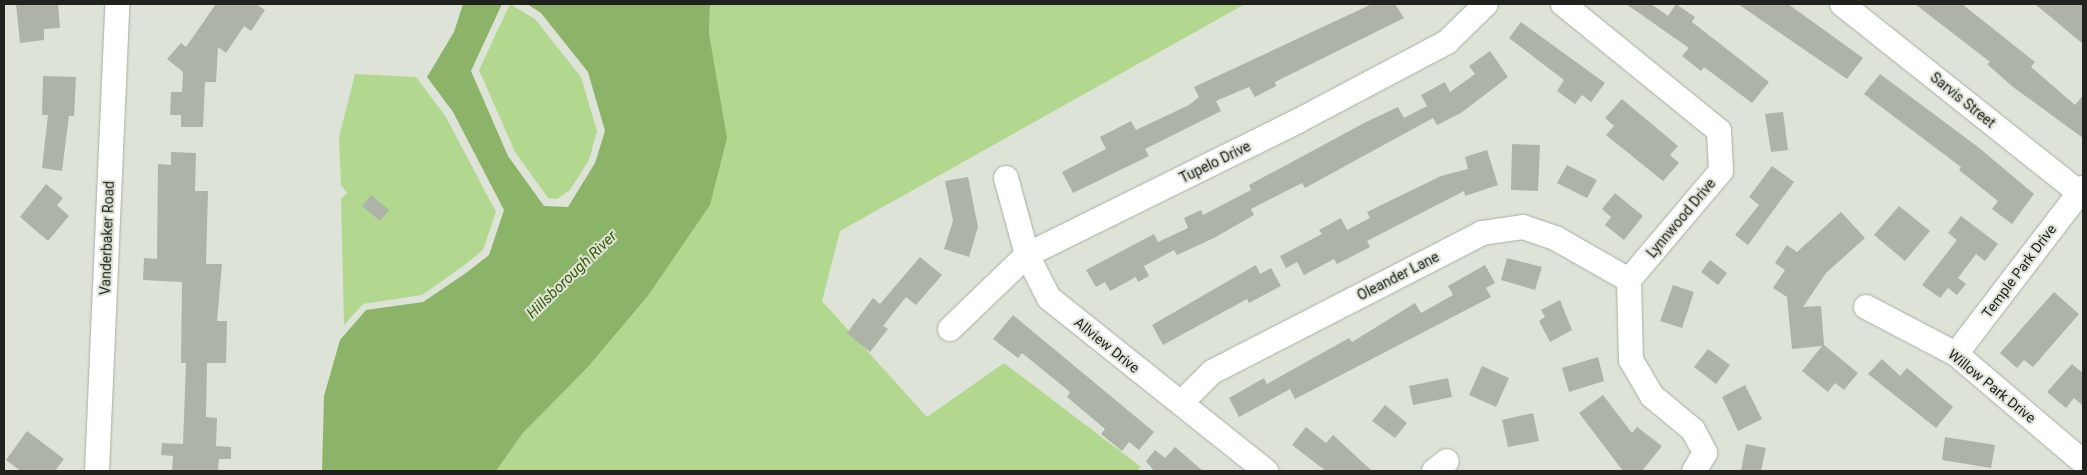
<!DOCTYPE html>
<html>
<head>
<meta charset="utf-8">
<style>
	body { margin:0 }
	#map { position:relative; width:2087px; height:475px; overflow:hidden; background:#dde4d7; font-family:Roboto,sans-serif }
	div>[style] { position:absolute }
	.green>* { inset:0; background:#b2d890 }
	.water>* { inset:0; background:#8cb468 }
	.building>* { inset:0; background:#adb3a7 }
	.roads { filter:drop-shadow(0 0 1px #a8afa3) drop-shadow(0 0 1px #a8afa3) }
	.minor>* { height:24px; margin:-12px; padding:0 12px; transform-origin:12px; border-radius:12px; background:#fff }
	span { translate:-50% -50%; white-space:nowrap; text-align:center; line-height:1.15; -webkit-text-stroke:4px #dde4d7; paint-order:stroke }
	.street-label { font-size:14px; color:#20221e }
	.water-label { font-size:15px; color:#365903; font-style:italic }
	.frame { position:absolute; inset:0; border:5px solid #20221e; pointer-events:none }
</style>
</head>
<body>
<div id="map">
	<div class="green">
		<div style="clip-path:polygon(510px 4px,535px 19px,581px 77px,597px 131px,589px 160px,570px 190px,557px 199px,548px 198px,515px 152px,479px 70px)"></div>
		<div style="clip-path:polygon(710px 4px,1245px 4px,840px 231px,822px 301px,927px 417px,1004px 363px,1141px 467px,1137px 471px,496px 471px,523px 433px,587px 368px,647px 297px,709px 34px)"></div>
		<div style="clip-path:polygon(355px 74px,416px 77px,446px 117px,496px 212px,483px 250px,462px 267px,422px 295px,363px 304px,344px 325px,341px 199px,347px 193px,341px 185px,339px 137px)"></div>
	</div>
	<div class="water">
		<div style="clip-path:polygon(463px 4px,502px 4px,471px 71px,508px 156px,544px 206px,568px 207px,595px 163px,605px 131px,588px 72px,541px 13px,527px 4px,710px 4px,709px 34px,727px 138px,710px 205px,647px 297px,587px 368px,523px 433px,496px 471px,322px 471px,324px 396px,340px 340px,366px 310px,423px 302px,466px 273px,489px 255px,504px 210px,453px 112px,427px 77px,454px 32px)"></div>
	</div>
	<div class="building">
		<div style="clip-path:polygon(16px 4px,58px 4px,60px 28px,44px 29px,44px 40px,20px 43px)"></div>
		<div style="clip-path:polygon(216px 4px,256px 4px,265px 10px,251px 31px,244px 26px,226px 53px,218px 47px,216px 82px,205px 82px,203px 127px,181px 127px,181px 115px,170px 115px,171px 92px,182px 92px,183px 72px,167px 59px,181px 43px,186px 47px)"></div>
		<div style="clip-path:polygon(1372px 4px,1395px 4px,1404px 18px,1275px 82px,1276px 86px,1255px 97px,1249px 87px,1216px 101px,1221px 111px,1145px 149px,1149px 156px,1073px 193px,1062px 172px,1106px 149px,1100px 137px,1131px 121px,1136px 130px,1189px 105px,1199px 97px,1194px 87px)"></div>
		<div style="clip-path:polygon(1626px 4px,1651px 4px,1668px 16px,1676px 4px,1695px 17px,1692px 22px,1769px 82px,1752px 103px,1704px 67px,1701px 71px,1682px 56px,1689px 48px)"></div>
		<div style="clip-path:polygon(1738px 4px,1788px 4px,1863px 58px,1847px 79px)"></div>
		<div style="clip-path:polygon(1915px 4px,1962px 4px,2035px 62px,2031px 67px,2075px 105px,2083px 95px,2083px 138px,2013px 87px,1987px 64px,1990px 62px)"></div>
		<div style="clip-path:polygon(2035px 4px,2083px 4px,2083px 44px)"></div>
		<div style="clip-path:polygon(1521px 22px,1605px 83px,1591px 102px,1582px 95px,1575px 104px,1557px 91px,1564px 80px,1509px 38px)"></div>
		<div style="clip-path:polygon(1490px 51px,1508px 77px,1461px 113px,1437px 125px,1433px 118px,1305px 188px,1302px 183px,1251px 209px,1254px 215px,1214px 238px,1177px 255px,1174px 250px,1144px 266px,1149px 276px,1138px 282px,1136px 277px,1110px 291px,1105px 282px,1096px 287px,1086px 270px,1154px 234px,1158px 242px,1188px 228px,1184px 218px,1201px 210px,1203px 215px,1251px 190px,1249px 185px,1366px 122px,1398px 107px,1404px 118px,1427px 106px,1421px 95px,1445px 82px,1450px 92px,1475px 74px,1469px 66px)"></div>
		<div style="clip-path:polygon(1880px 74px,1978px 147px,2034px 194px,2012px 224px,1992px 209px,1998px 201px,1959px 170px,1961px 167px,1864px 94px)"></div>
		<div style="clip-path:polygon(43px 76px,76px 77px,74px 116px,69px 116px,62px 171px,42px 168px,48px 115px,42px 115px)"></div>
		<div style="clip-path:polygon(1622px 99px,1678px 146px,1670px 155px,1679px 163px,1663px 181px,1606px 135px,1614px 126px,1605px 118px)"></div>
		<div style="clip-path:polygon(1783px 112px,1788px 150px,1771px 152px,1765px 114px)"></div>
		<div style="clip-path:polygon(1512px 144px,1540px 145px,1538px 191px,1511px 190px)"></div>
		<div style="clip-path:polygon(1487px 150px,1498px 185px,1465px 196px,1464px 191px,1367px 241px,1370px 247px,1337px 264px,1334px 259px,1304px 275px,1297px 262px,1286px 268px,1280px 256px,1322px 234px,1319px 230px,1341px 218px,1347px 230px,1370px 218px,1367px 212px,1441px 176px,1468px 169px,1465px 157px)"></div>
		<div style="clip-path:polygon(171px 152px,196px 153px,195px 191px,208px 191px,206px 264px,222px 264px,217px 321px,227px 321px,226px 363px,207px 363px,206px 417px,217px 418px,216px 446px,231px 447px,231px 459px,219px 459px,218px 471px,172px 471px,173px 456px,161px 455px,162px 443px,183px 444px,186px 363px,181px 363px,182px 282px,143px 280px,144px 258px,157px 259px,158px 164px,171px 165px)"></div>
		<div style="clip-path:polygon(1567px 165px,1597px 180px,1587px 198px,1557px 183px)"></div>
		<div style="clip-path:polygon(1772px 166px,1794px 182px,1748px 245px,1735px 235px,1759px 205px,1749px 197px)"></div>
		<div style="clip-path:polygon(968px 177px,978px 227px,969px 257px,944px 249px,953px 221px,945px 181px)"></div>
		<div style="clip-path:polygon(46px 184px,63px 198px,57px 205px,69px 216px,48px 241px,20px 217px)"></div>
		<div style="clip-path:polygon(1615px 193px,1643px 216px,1624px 240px,1605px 225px,1611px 217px,1602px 209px)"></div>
		<div style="clip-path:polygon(371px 195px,389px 210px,380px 221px,362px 206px)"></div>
		<div style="clip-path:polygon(1899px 206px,1930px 231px,1905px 261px,1874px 235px)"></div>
		<div style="clip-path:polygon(1841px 212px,1865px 238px,1826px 273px,1803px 307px,1821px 306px,1824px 345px,1858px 373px,1844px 390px,1835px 383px,1828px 392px,1802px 371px,1822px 346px,1792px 349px,1787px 297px,1773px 288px,1785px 270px,1775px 263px,1787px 245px,1797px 252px)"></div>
		<div style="clip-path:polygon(1961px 216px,1998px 244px,1985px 261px,1976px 254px,1958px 278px,1966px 284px,1957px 295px,1948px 288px,1940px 298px,1922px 285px,1957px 240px,1948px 233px)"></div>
		<div style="clip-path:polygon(920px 257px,942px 275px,916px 305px,906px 297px,883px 326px,888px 329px,870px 352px,847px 333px,873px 298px,880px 304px)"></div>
		<div style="clip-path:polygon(1507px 258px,1542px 267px,1535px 290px,1501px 280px)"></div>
		<div style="clip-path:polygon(1710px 260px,1727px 273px,1718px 285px,1701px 272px)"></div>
		<div style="clip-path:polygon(1256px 265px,1260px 274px,1271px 268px,1281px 286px,1249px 303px,1247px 299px,1163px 345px,1152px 325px)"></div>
		<div style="clip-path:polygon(1485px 265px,1495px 283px,1486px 288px,1491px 297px,1295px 399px,1290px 389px,1239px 417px,1229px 398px,1264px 378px,1267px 384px,1349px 338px,1352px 342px,1415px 303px,1421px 313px,1453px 295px,1448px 286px)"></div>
		<div style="clip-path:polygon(1673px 285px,1694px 292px,1682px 328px,1660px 321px)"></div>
		<div style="clip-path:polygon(2054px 292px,2079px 314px,2033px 367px,2024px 360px,2017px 368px,2000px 353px)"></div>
		<div style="clip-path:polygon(1560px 300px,1572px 330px,1550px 342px,1539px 321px,1545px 317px,1541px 310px)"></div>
		<div style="clip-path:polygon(1013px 315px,1154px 432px,1139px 450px,1129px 442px,1122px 451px,1101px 434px,1105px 429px,1067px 397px,1070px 392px,1022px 353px,1018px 358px,993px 339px)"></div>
		<div style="clip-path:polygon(1708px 349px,1730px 365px,1716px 384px,1694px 367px)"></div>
		<div style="clip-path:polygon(1598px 357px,1604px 381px,1569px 392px,1562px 368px)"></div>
		<div style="clip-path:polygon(1882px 359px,1900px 376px,1907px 368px,1953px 407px,1936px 428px,1868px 374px)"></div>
		<div style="clip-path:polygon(2072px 364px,2083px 373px,2083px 406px,2074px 398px,2066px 408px,2047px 392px)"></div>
		<div style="clip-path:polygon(1482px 366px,1509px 378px,1496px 407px,1469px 395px)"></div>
		<div style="clip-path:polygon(1448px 378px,1452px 397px,1413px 405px,1409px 386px)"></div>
		<div style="clip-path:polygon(1745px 385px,1762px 419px,1738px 431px,1722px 397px)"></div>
		<div style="clip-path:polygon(1603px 395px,1632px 433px,1637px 427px,1662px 446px,1642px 471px,1623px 471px,1579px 413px)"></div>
		<div style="clip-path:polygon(1385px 405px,1407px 423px,1395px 438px,1372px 421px)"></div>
		<div style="clip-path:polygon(1533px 413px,1539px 441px,1508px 447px,1502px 420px)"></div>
		<div style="clip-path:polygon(1306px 427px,1326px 443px,1333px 435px,1372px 471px,1326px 471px,1292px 445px)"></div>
		<div style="clip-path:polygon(27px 431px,64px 459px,55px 471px,21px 471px,6px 460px)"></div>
		<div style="clip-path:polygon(1945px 437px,1995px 445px,1991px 468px,1942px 460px)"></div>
		<div style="clip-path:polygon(1746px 444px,1766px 448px,1761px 471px,1741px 471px)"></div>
		<div style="clip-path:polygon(1175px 447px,1203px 471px,1154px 471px,1146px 461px,1155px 450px,1165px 458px)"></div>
	</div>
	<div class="roads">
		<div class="minor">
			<div style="left:1563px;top:4px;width:201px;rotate:39.1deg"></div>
			<div style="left:1719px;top:131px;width:40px;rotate:87.1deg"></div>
			<div style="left:1721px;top:171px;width:143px;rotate:130.2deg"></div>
			<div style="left:1629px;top:280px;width:80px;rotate:88.6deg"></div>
			<div style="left:1631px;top:360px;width:42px;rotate:59.7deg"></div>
			<div style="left:1652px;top:396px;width:53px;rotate:39.7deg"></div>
			<div style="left:1693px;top:430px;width:26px;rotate:62deg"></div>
			<div style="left:1705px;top:453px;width:21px;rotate:121deg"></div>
			<div style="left:1842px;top:4px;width:308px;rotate:38.5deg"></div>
			<div style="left:1006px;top:178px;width:80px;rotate:74.7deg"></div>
			<div style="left:1027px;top:255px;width:48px;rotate:62.9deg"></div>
			<div style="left:1049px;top:298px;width:278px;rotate:38.6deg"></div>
			<div style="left:1866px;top:307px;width:102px;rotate:27.6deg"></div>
			<div style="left:1956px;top:354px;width:167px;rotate:40.4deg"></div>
			<div style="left:950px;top:329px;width:107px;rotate:-43.9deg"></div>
			<div style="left:1027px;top:255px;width:302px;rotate:-26.3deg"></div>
			<div style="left:1298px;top:121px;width:169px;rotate:-27.9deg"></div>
			<div style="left:1447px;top:42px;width:54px;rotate:-44.3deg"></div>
			<div style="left:1956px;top:354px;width:209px;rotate:-52.6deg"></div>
			<div style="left:1181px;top:403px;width:44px;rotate:-45deg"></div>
			<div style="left:1212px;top:372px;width:304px;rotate:-27.2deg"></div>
			<div style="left:1482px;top:233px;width:41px;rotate:-8.3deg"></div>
			<div style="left:1523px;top:227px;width:36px;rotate:19deg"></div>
			<div style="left:1557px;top:239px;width:83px;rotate:29.7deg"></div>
			<div style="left:97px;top:471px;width:467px;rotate:-87.5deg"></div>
			<div style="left:1434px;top:471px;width:16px;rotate:-38deg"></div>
		</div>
	</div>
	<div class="street-label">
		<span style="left:1963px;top:100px;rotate:39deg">Sarvis Street</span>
		<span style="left:1215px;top:162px;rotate:-26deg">Tupelo Drive</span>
		<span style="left:1681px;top:218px;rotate:-50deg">Lynnwood Drive</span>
		<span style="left:107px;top:238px;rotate:-88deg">Vanderbaker Road</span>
		<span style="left:2019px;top:271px;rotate:-53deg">Temple Park Drive</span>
		<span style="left:1398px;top:276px;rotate:-27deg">Oleander Lane</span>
		<span style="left:1107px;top:345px;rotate:39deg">Allview Drive</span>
		<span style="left:1992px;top:386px;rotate:39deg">Willow Park Drive</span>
	</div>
	<div class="water-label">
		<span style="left:572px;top:275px;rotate:-44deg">Hillsborough River</span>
	</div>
	<div class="frame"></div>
</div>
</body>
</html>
